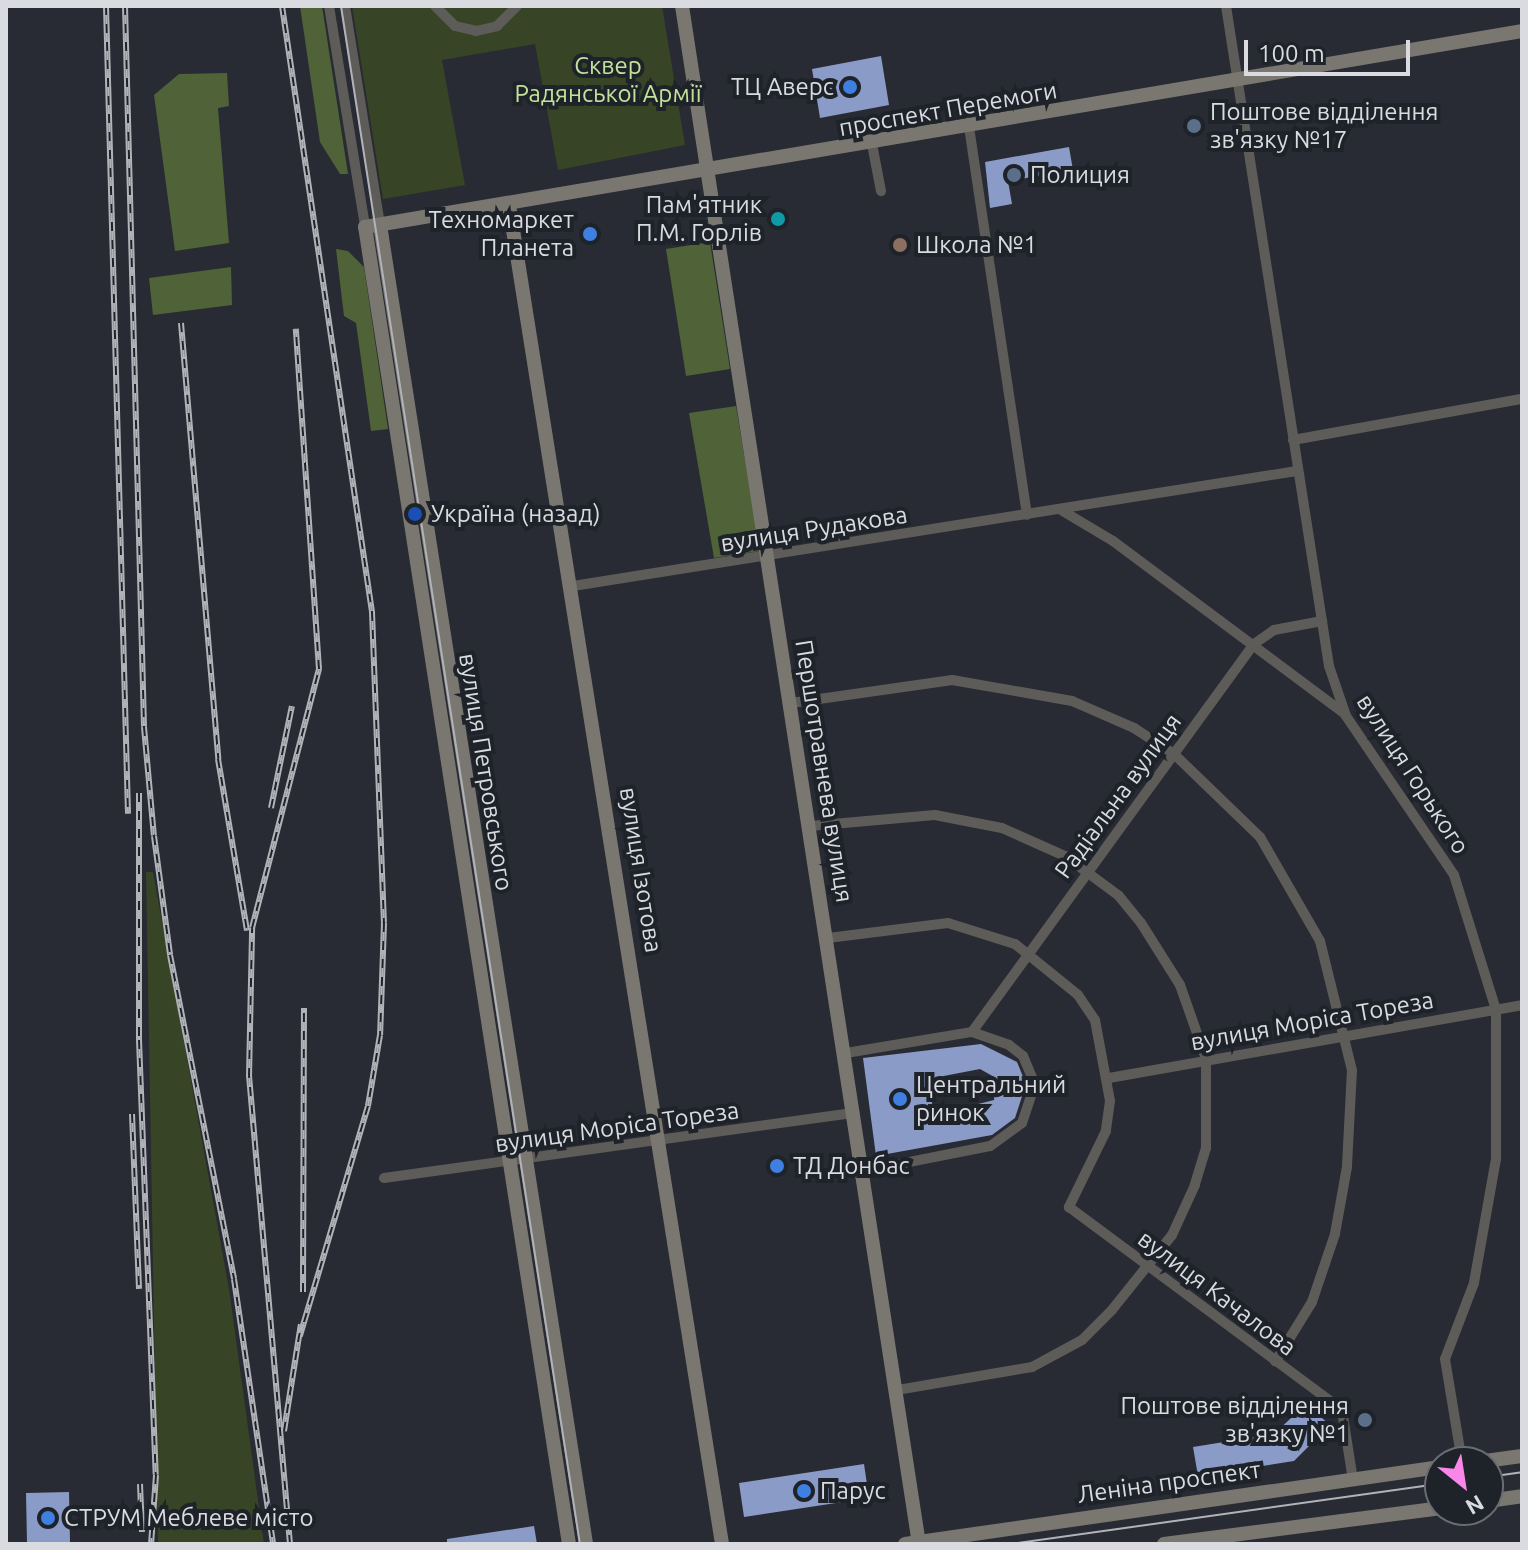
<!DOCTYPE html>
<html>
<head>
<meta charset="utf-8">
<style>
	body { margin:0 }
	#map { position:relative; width:1528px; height:1550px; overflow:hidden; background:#282b33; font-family:Ubuntu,sans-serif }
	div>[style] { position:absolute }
	.green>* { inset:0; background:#374526 }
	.forest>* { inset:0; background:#506237 }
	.building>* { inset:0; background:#8a9bc7 }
	.street>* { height:10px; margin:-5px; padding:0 5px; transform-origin:5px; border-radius:5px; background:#5e5c58 }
	.secondary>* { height:14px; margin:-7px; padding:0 7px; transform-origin:7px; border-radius:7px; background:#7a7771 }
	.tram>* { height:2px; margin:-1px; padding:0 1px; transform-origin:1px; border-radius:1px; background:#b1b3b9 }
	.rail>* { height:6px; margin-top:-3px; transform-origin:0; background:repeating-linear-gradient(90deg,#1e2229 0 9px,#b1b3b9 0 18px); box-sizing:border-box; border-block:2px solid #b1b3b9 }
	.dots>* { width:22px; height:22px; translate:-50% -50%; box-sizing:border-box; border:4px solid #1e2229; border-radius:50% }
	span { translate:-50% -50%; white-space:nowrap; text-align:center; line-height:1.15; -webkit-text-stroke:8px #1e2229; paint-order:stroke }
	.park-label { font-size:24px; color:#c2e19b }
	.poi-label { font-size:24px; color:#d9dbe0 }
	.right { translate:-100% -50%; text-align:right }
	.left { translate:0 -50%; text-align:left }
	.street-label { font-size:24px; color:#d9dbe0 }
	.frame { position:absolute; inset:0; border:8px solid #d9dbe0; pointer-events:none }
	.north { position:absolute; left:1424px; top:1446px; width:80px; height:80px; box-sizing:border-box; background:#1e2229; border:2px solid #696c72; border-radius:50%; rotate:150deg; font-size:22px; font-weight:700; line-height:32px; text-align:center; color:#d9dbe0 }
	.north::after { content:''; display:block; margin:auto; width:28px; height:36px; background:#f987e9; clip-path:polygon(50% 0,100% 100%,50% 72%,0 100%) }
	.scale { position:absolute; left:1244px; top:40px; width:166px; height:36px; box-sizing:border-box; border:4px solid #d9dbe0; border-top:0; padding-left:10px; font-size:24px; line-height:28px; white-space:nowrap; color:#d9dbe0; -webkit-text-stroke:6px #1e2229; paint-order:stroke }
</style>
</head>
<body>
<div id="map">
	<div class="green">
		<div style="clip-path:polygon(352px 6px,662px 6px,685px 145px,558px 170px,535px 44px,442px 60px,465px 185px,383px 199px)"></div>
		<div style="clip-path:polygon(146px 872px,153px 872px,229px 1289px,264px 1544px,158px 1544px)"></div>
	</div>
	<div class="forest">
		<div style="clip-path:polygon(300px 6px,322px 6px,348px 174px,340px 174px,320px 142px)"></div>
		<div style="clip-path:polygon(227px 73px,229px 106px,218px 108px,229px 243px,175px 251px,154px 95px,179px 74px)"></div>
		<div style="clip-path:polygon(710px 242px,730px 369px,686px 376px,666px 249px)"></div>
		<div style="clip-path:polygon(336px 249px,348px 251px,364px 267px,388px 429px,371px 431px,356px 323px,344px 316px)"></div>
		<div style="clip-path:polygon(231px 267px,232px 305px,153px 315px,149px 278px)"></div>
		<div style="clip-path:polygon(736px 406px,760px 551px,714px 558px,689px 413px)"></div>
	</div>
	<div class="building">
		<div style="clip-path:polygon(881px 56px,889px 105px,820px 118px,812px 69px)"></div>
		<div style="clip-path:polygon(1069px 147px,1073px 170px,1008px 181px,1012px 204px,990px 208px,985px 162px)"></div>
		<div style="clip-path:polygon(evenodd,981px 1044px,1017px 1062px,1026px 1084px,1015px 1118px,992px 1135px,876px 1156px,863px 1058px,981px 1044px,980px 1069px,996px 1078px,994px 1100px,934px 1115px,928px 1079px,980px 1069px)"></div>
		<div style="clip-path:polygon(1306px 1404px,1330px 1425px,1294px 1461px,1198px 1476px,1193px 1447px,1274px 1434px)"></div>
		<div style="clip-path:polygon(864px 1464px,869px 1498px,744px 1517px,739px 1483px)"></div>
		<div style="clip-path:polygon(69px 1492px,70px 1542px,27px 1543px,26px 1493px)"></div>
		<div style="clip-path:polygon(534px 1526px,537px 1544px,447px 1544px,447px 1539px)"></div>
	</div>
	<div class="street">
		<div style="left:329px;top:6px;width:224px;rotate:80.7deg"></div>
		<div style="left:345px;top:6px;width:222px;rotate:80.9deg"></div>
		<div style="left:435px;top:6px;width:28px;rotate:45deg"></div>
		<div style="left:455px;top:26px;width:22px;rotate:13deg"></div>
		<div style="left:476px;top:31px;width:22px;rotate:-13deg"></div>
		<div style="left:497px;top:26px;width:28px;rotate:-45deg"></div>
		<div style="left:1226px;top:6px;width:668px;rotate:81.13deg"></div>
		<div style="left:1329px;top:666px;width:53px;rotate:71.2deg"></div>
		<div style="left:1346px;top:716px;width:192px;rotate:55.8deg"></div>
		<div style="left:1454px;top:875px;width:141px;rotate:72.7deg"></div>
		<div style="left:1496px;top:1010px;width:149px;rotate:90deg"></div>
		<div style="left:1496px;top:1159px;width:126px;rotate:100.1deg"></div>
		<div style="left:1474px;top:1283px;width:81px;rotate:110.9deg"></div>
		<div style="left:1445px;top:1359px;width:104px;rotate:80.6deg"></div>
		<div style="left:969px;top:127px;width:392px;rotate:81.5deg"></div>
		<div style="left:872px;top:144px;width:48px;rotate:79.2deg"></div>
		<div style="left:1293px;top:440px;width:233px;rotate:-10.2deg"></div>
		<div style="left:1061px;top:510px;width:61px;rotate:30.8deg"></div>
		<div style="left:1113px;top:541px;width:289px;rotate:36.7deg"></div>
		<div style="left:573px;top:586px;width:733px;rotate:-9.03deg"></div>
		<div style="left:791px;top:703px;width:163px;rotate:-8.1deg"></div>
		<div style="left:952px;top:680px;width:122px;rotate:9.9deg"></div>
		<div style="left:1072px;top:701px;width:68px;rotate:23.5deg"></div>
		<div style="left:1134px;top:728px;width:48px;rotate:33deg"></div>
		<div style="left:1174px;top:754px;width:120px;rotate:44deg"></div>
		<div style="left:1260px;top:837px;width:120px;rotate:60deg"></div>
		<div style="left:1320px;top:941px;width:133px;rotate:76.1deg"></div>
		<div style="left:1352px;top:1070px;width:97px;rotate:93deg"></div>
		<div style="left:1347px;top:1167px;width:68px;rotate:100.2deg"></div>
		<div style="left:1335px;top:1234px;width:72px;rotate:108.7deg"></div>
		<div style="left:1312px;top:1302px;width:70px;rotate:121.7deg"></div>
		<div style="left:810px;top:826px;width:125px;rotate:-5deg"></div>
		<div style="left:935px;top:815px;width:68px;rotate:11deg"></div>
		<div style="left:1002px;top:828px;width:69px;rotate:24deg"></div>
		<div style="left:1065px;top:856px;width:67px;rotate:36.5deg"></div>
		<div style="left:1119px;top:896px;width:35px;rotate:51deg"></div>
		<div style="left:1141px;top:923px;width:73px;rotate:57.8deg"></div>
		<div style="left:1180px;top:985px;width:78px;rotate:70.6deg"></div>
		<div style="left:1206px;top:1059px;width:89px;rotate:90deg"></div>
		<div style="left:1206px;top:1148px;width:39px;rotate:107deg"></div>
		<div style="left:1195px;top:1185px;width:55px;rotate:114.7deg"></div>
		<div style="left:1172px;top:1235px;width:96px;rotate:128.7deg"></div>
		<div style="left:1112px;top:1310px;width:42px;rotate:135deg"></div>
		<div style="left:1082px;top:1340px;width:57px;rotate:151.6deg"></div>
		<div style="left:1032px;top:1367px;width:136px;rotate:170.3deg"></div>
		<div style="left:828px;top:938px;width:121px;rotate:-7.1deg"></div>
		<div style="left:948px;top:923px;width:70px;rotate:17.4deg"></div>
		<div style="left:1015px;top:944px;width:81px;rotate:39deg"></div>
		<div style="left:1078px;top:995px;width:30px;rotate:56deg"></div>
		<div style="left:1095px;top:1020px;width:82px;rotate:79.5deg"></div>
		<div style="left:1110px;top:1101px;width:30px;rotate:98deg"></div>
		<div style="left:1106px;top:1131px;width:85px;rotate:116deg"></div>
		<div style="left:1069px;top:1207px;width:340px;rotate:36.6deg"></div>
		<div style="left:1342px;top:1410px;width:71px;rotate:81.1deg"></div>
		<div style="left:972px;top:1032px;width:480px;rotate:-54deg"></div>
		<div style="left:1254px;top:644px;width:24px;rotate:-35deg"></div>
		<div style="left:1274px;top:630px;width:49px;rotate:-10.6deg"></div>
		<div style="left:846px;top:1053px;width:128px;rotate:-9.5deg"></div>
		<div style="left:972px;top:1032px;width:39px;rotate:19deg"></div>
		<div style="left:1009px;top:1045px;width:18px;rotate:38deg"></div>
		<div style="left:1023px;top:1056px;width:30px;rotate:67deg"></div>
		<div style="left:1035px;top:1084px;width:41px;rotate:108.4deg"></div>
		<div style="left:1022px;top:1123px;width:39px;rotate:144deg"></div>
		<div style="left:990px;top:1146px;width:128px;rotate:168.8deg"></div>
		<div style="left:1109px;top:1078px;width:419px;rotate:-10deg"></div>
		<div style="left:384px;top:1178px;width:475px;rotate:-7.9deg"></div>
	</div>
	<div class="secondary">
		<div style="left:682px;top:6px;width:1556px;rotate:81.24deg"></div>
		<div style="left:509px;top:205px;width:1356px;rotate:80.96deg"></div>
		<div style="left:380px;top:225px;width:1335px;rotate:81.12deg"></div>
		<div style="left:1478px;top:1462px;width:44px;rotate:-7.8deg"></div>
		<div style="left:1488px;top:1501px;width:34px;rotate:-8deg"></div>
		<div style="left:569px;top:1544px;width:1333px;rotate:-98.8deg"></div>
		<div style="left:365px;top:227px;width:1173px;rotate:-9.61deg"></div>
		<div style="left:905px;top:1544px;width:541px;rotate:-8.19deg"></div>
		<div style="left:1164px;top:1544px;width:278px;rotate:-7.4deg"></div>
	</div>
	<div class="tram">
		<div style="left:341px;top:6px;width:1556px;rotate:81.17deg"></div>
		<div style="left:1488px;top:1477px;width:34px;rotate:-8deg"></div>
		<div style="left:1011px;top:1544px;width:433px;rotate:-8deg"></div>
	</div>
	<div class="rail">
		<div style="left:106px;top:6px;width:808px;rotate:88.44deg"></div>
		<div style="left:125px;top:6px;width:721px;rotate:88.49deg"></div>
		<div style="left:144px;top:727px;width:109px;rotate:84.8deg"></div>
		<div style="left:154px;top:836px;width:120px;rotate:82.3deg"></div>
		<div style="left:170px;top:955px;width:330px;rotate:78.8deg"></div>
		<div style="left:234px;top:1279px;width:268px;rotate:81.6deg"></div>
		<div style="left:282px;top:6px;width:613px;rotate:81.55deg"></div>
		<div style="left:372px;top:612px;width:311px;rotate:87.8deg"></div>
		<div style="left:384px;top:923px;width:112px;rotate:92deg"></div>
		<div style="left:380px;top:1035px;width:72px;rotate:99.6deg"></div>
		<div style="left:368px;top:1106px;width:240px;rotate:106.5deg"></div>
		<div style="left:181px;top:323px;width:438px;rotate:85.1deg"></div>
		<div style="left:218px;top:759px;width:174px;rotate:80.4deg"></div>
		<div style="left:139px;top:793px;width:247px;rotate:90deg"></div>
		<div style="left:139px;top:1040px;width:435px;rotate:87.8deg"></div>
		<div style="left:156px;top:1475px;width:69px;rotate:94.1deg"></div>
		<div style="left:271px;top:808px;width:104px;rotate:-78.4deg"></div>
		<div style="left:132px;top:1114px;width:175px;rotate:87.7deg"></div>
		<div style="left:303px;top:1292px;width:284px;rotate:-89.8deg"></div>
		<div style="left:284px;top:1431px;width:108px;rotate:-81deg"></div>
		<div style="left:140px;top:1484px;width:48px;rotate:87.6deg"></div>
		<div style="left:290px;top:1544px;width:469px;rotate:-95deg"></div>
		<div style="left:249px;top:1077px;width:149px;rotate:-88.8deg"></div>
		<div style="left:252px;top:928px;width:268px;rotate:-75.5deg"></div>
		<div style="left:319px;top:669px;width:341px;rotate:-93.9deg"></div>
	</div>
	<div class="dots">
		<div style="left:850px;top:87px;background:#3f7fe0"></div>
		<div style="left:1194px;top:126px;background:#5c6f8a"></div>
		<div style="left:1014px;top:175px;background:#5c6f8a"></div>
		<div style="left:778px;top:219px;background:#0f9aa8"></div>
		<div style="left:590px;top:234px;background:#3f7fe0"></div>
		<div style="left:900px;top:245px;background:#8d6e63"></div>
		<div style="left:415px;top:514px;background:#1a4fb4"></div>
		<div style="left:900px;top:1099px;background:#3f7fe0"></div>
		<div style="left:777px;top:1166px;background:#3f7fe0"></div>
		<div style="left:1365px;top:1420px;background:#5c6f8a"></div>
		<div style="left:804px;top:1491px;background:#3f7fe0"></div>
		<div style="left:48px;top:1518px;background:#3f7fe0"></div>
	</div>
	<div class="park-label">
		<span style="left:608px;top:80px">Сквер<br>Радянської Армії</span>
	</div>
	<div class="poi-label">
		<span class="right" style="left:834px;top:87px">ТЦ Аверс</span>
		<span class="left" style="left:1210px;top:126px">Поштове відділення<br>зв'язку №17</span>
		<span class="left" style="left:1030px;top:175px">Полиция</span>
		<span class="right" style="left:762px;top:219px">Пам'ятник<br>П.М. Горлів</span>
		<span class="right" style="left:574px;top:234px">Техномаркет<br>Планета</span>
		<span class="left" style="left:916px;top:245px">Школа №1</span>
		<span class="left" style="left:431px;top:514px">Україна (назад)</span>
		<span class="left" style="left:916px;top:1099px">Центральний<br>ринок</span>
		<span class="left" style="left:793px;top:1166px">ТД Донбас</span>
		<span class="right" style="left:1349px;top:1420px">Поштове відділення<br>зв'язку №1</span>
		<span class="left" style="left:820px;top:1491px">Парус</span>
		<span class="left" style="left:64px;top:1518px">СТРУМ Меблеве місто</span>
	</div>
	<div class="street-label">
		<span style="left:948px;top:109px;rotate:-10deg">проспект Перемоги</span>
		<span style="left:814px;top:529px;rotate:-9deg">вулиця Рудакова</span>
		<span style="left:824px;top:771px;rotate:81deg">Першотравнева вулиця</span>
		<span style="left:486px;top:772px;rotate:81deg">вулиця Петровського</span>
		<span style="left:1413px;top:774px;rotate:57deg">вулиця Горького</span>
		<span style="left:1118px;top:796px;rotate:-54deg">Радіальна вулиця</span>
		<span style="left:641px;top:870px;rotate:81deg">вулиця Ізотова</span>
		<span style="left:1312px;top:1021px;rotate:-10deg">вулиця Моріса Тореза</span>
		<span style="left:617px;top:1127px;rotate:-8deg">вулиця Моріса Тореза</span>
		<span style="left:1217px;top:1293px;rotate:37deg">вулиця Качалова</span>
		<span style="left:1169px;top:1482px;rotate:-8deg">Леніна проспект</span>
	</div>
	<div class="frame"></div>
	<div class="north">N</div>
	<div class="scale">100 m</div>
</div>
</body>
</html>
